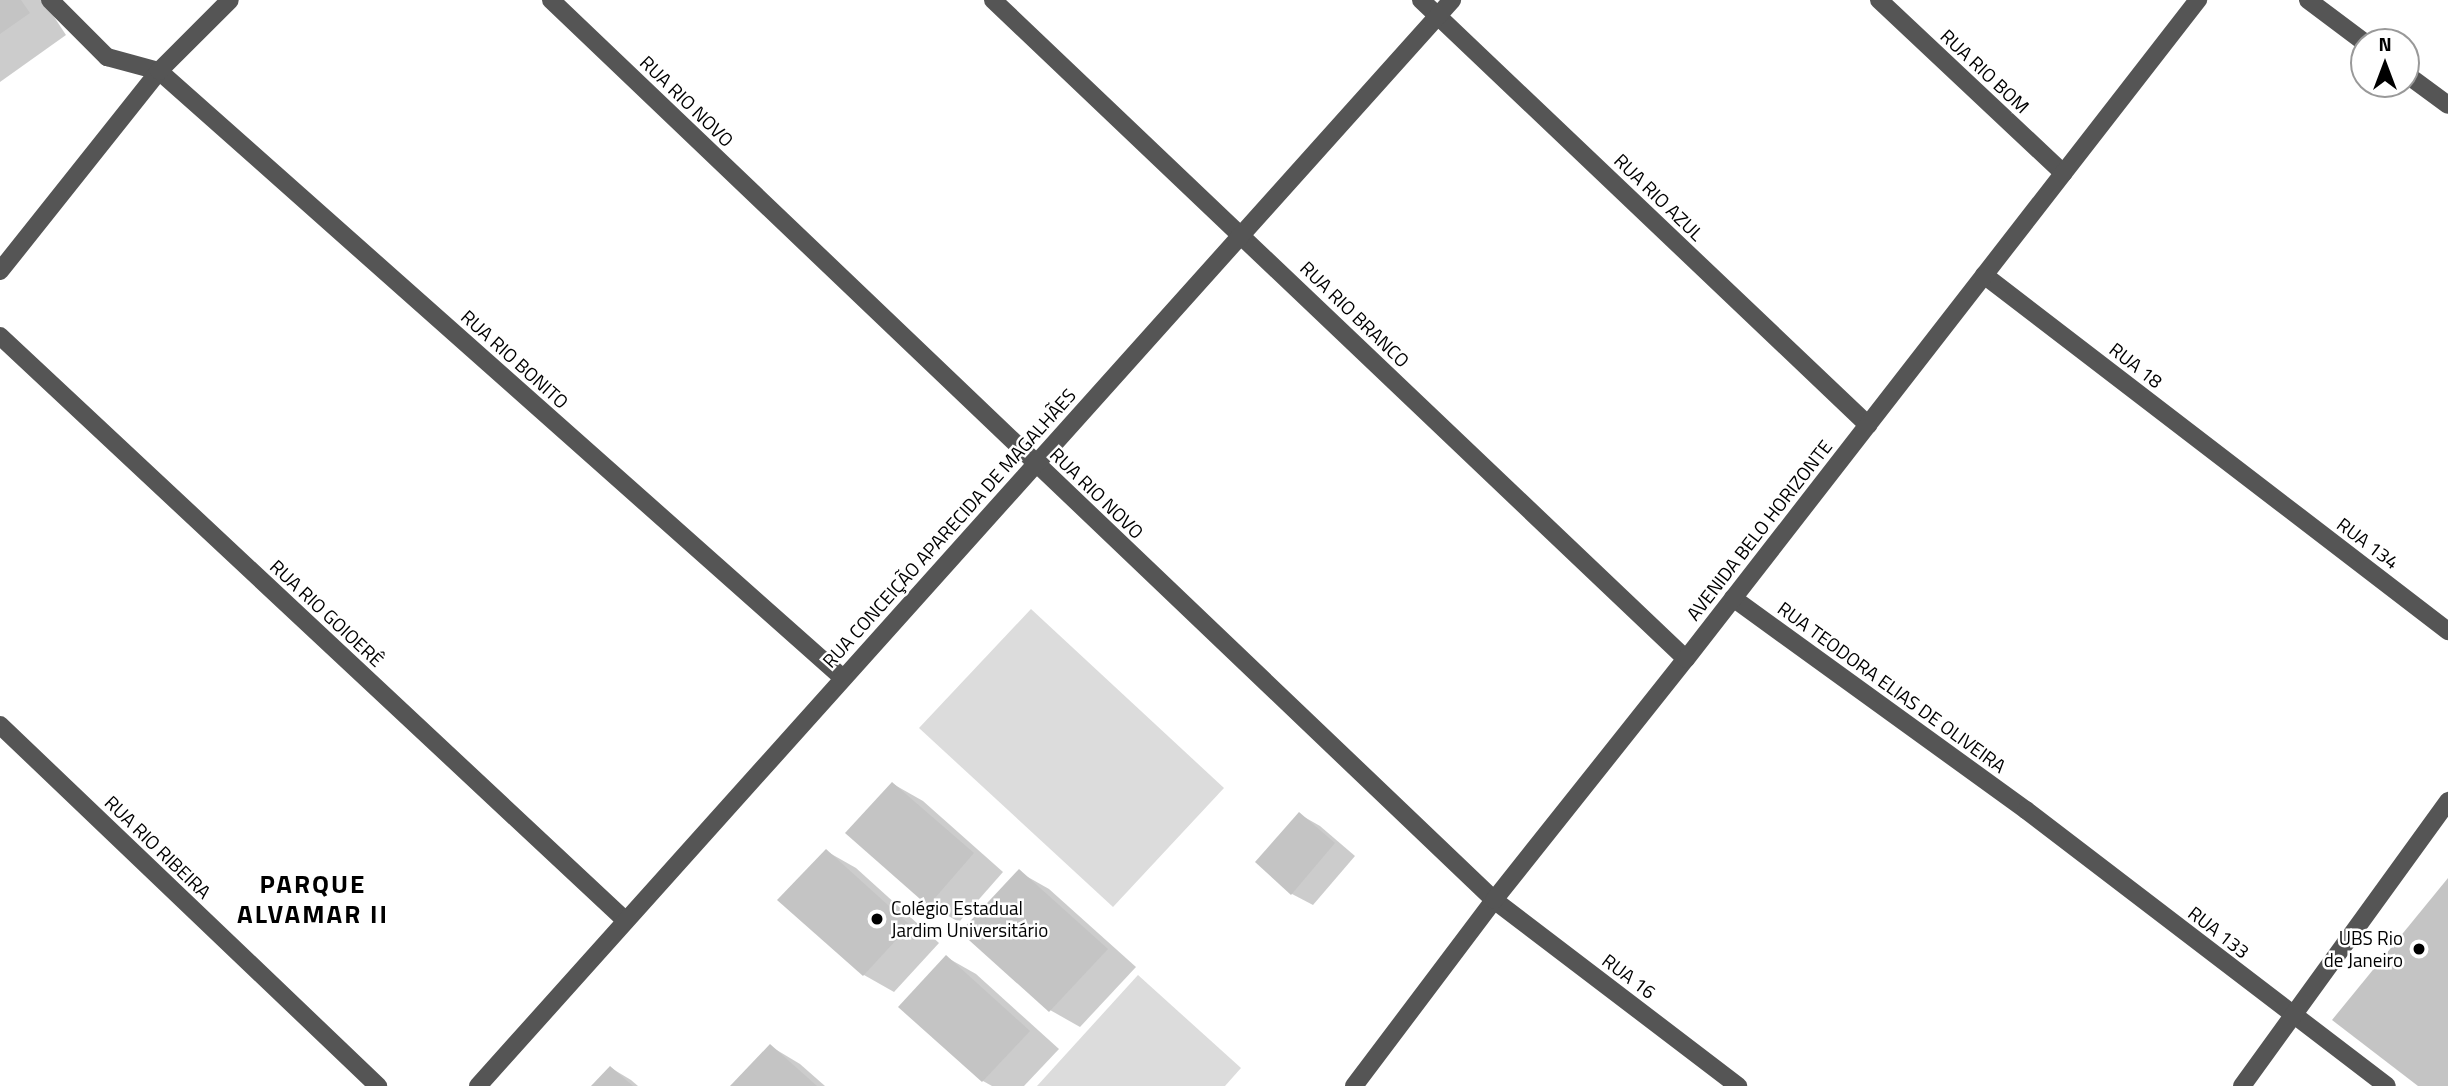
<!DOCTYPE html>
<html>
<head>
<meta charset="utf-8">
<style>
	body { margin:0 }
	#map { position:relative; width:2448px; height:1086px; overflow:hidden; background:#fff; font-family:"Titillium Web",sans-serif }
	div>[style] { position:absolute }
	.green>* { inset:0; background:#dcdcdc }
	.shadow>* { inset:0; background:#0003 }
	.building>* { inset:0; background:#c4c4c4 }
	.minor>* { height:18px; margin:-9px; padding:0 9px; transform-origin:9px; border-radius:9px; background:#555 }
	.dots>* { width:19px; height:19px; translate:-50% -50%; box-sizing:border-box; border:4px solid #fff; border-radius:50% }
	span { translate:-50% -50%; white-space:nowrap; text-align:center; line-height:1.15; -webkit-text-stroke:5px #fff; paint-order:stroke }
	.street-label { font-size:19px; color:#000 }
	.poi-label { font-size:19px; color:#000 }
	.left { translate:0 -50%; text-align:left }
	.right { translate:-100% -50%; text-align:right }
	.district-label { font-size:26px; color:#000; font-weight:700; letter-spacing:2px }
	.north { position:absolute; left:2350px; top:28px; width:70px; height:70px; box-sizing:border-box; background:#fff; border:2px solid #999; border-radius:50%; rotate:0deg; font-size:19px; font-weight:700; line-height:28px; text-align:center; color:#000 }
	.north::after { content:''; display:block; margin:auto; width:24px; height:32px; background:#000; clip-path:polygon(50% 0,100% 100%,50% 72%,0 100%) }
</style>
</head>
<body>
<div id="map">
	<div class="green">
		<div style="clip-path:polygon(1031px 609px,1224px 788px,1113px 907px,919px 728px)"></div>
		<div style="clip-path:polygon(1138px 975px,1241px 1068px,1225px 1086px,1037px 1086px)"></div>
	</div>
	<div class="shadow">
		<div style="clip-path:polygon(0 0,43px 0,66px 35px,0 82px)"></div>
		<div style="clip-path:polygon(893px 784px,923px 801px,1003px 872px,959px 922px,929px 905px)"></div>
		<div style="clip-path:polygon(1299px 814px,1320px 826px,1355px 856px,1313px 905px,1292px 894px,1258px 862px)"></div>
		<div style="clip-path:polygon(826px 851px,856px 868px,939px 943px,894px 992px,864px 975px)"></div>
		<div style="clip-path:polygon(1019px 872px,1049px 889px,1136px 967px,1080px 1027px,1050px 1010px)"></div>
		<div style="clip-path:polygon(946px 957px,976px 974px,1059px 1049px,1024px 1086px,992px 1086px,983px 1081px,901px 1007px)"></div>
		<div style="clip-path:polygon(770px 1046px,800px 1064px,825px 1086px,732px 1086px)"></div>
		<div style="clip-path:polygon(611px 1068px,631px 1080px,638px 1086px,593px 1086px)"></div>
	</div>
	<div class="building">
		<div style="clip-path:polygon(0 0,21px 0,30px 13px,0 34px)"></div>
		<div style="clip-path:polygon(892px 782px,974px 853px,928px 906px,845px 833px)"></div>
		<div style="clip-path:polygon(1299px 812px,1335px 843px,1291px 895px,1255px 862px)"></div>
		<div style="clip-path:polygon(826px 849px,910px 925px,863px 976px,777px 900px)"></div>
		<div style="clip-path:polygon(1019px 869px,1108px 949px,1049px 1012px,960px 932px)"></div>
		<div style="clip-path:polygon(2448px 878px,2448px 1086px,2418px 1086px,2332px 1020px)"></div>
		<div style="clip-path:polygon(946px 955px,1030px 1031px,982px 1082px,898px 1007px)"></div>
		<div style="clip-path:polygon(770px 1044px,817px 1086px,730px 1086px)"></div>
		<div style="clip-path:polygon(610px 1066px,633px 1086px,591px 1086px)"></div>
	</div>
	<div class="minor">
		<div style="left:50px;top:0;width:81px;rotate:45deg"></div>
		<div style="left:107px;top:57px;width:54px;rotate:15.1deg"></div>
		<div style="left:159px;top:71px;width:914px;rotate:41.59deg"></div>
		<div style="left:551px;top:0;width:1304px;rotate:43.66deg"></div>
		<div style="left:1494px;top:900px;width:307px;rotate:37.3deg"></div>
		<div style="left:993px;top:0;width:956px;rotate:43.56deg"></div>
		<div style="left:1421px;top:0;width:617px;rotate:43.55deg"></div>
		<div style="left:1879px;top:0;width:253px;rotate:43.2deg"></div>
		<div style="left:2308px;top:0;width:70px;rotate:36.9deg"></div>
		<div style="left:2406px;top:74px;width:52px;rotate:36.4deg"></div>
		<div style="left:0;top:271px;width:256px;rotate:-51.5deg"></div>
		<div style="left:159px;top:71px;width:100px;rotate:-45deg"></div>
		<div style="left:1984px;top:275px;width:585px;rotate:37.5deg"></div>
		<div style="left:0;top:336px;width:855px;rotate:43.06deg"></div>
		<div style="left:1733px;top:598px;width:362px;rotate:35.9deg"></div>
		<div style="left:2026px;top:810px;width:454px;rotate:37.4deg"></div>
		<div style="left:0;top:725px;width:523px;rotate:43.68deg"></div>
		<div style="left:478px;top:1086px;width:1459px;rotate:-48.11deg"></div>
		<div style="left:1354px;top:1086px;width:233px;rotate:-53deg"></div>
		<div style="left:1494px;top:900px;width:308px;rotate:-51.5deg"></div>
		<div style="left:1686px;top:659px;width:835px;rotate:-52.16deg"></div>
		<div style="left:2242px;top:1086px;width:352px;rotate:-54.1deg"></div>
	</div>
	<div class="dots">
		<div style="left:877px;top:919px;background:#000"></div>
		<div style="left:2419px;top:949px;background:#000"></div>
	</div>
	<div class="street-label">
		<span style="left:1985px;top:71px;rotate:43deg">RUA RIO BOM</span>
		<span style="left:687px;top:101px;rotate:44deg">RUA RIO NOVO</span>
		<span style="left:1659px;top:197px;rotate:44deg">RUA RIO AZUL</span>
		<span style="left:1355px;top:314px;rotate:44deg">RUA RIO BRANCO</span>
		<span style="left:515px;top:359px;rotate:42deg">RUA RIO BONITO</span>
		<span style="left:2136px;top:365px;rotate:38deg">RUA 18</span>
		<span style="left:1097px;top:493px;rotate:44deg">RUA RIO NOVO</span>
		<span style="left:949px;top:528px;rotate:-48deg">RUA CONCEIÇÃO APARECIDA DE MAGALHÃES</span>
		<span style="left:1759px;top:530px;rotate:-52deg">AVENIDA BELO HORIZONTE</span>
		<span style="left:2368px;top:543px;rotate:37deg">RUA 134</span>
		<span style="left:327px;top:613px;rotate:43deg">RUA RIO GOIOERÊ</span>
		<span style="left:1892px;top:687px;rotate:36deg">RUA TEODORA ELIAS DE OLIVEIRA</span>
		<span style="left:158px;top:847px;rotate:44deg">RUA RIO RIBEIRA</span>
		<span style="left:2219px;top:932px;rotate:38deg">RUA 133</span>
		<span style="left:1629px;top:976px;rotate:37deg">RUA 16</span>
	</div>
	<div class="poi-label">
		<span class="left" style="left:891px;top:919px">Colégio Estadual<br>Jardim Universitário</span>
		<span class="right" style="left:2403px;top:949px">UBS Rio<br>de Janeiro</span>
	</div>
	<div class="district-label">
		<span style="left:313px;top:899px">PARQUE<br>ALVAMAR II</span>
	</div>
	<div class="north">N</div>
</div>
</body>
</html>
